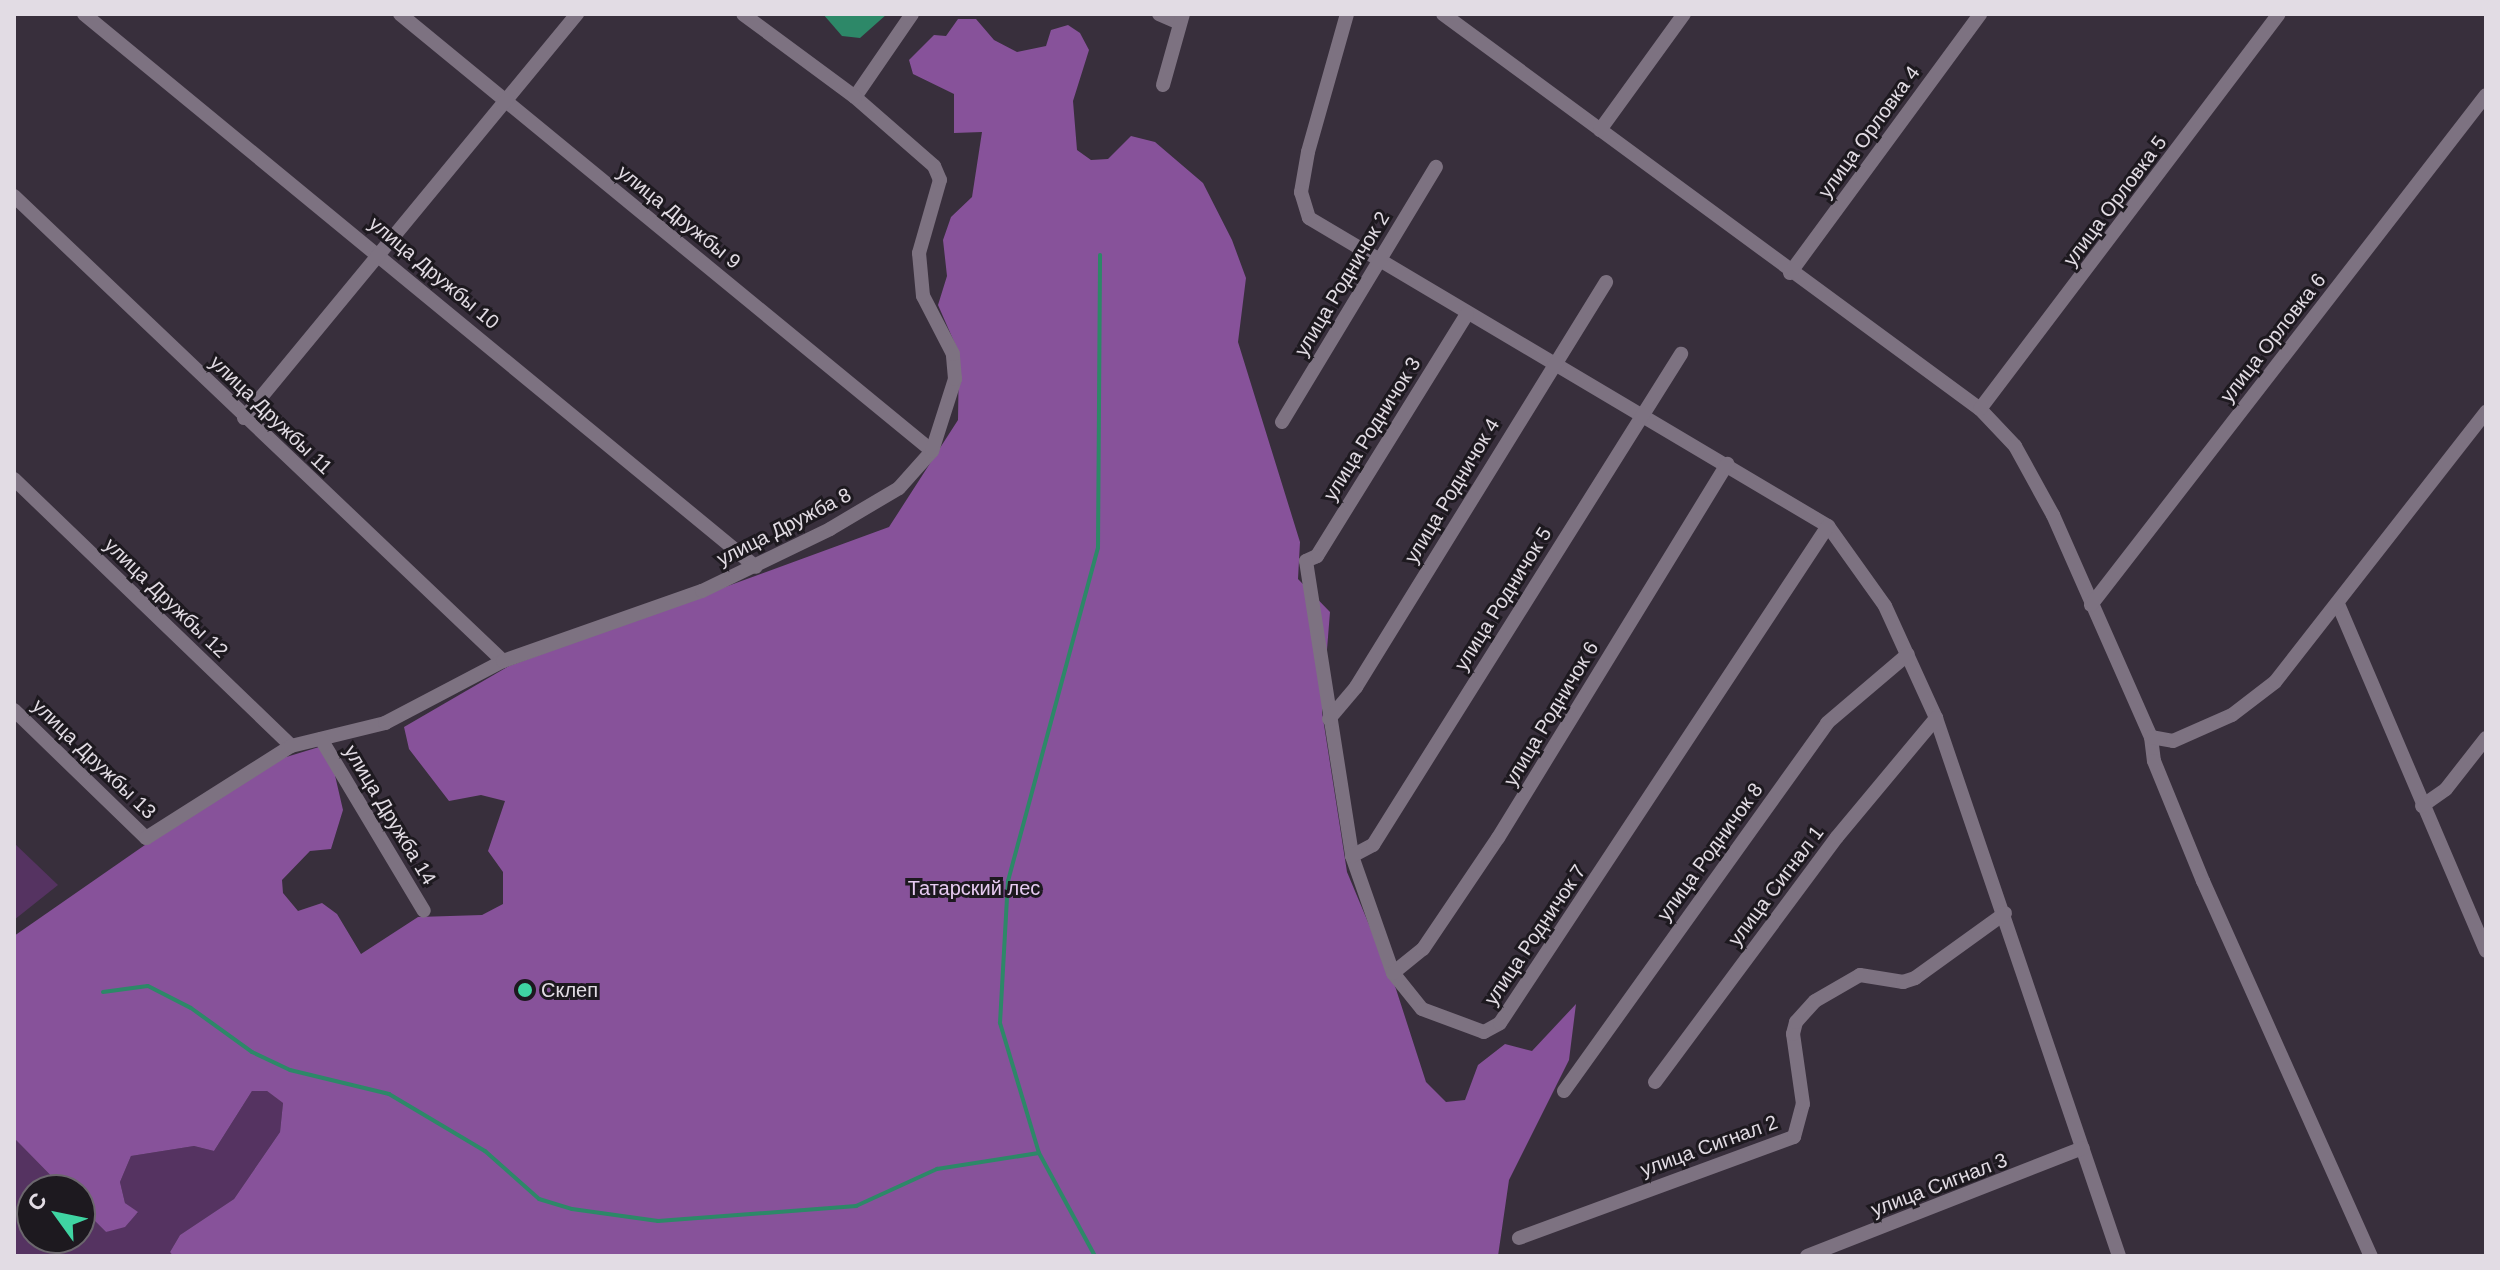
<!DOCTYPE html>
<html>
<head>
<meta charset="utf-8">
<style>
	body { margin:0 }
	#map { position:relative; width:2500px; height:1270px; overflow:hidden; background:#382f3c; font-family:Helvetica,sans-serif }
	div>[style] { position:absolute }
	.green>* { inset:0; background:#553361 }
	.forest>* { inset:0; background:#87529a }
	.water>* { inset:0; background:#2d8868 }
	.stream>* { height:4px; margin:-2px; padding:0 2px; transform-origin:2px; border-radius:2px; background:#2d8868 }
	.minor>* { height:14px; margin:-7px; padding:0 7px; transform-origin:7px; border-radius:7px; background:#7d7281 }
	.dots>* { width:22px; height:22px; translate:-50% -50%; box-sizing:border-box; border:4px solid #1d191f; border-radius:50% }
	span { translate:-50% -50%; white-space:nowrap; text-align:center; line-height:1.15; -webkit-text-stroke:6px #1d191f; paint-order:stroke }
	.street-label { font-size:20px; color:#e2dce4 }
	.park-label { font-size:20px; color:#e7cbf2 }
	.poi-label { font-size:20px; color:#e2dce4 }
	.left { translate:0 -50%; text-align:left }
	.frame { position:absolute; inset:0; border:16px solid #e2dce4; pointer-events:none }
	.north { position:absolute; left:16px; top:1174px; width:80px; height:80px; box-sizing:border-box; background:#1d191f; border:2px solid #6c676e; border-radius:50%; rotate:303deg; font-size:22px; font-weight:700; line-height:32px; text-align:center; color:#e2dce4 }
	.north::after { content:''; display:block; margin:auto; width:28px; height:36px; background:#3fd4a2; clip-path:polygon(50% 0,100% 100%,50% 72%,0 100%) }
</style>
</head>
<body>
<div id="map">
	<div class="green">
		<div style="clip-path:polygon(14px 843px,58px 885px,14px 920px)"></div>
		<div style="clip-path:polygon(252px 1091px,267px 1091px,283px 1103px,280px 1132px,234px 1199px,180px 1235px,170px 1252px,173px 1256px,14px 1256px,14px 1138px,65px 1190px,32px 1190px,32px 1238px,80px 1238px,80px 1206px,106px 1232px,138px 1213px,125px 1203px,120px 1182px,131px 1156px,194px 1146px,214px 1151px)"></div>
	</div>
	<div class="forest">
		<div style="clip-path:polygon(958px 19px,976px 19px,994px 40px,1017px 52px,1046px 46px,1051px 30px,1068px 25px,1080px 33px,1089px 50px,1073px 101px,1077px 150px,1091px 160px,1108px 159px,1131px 136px,1155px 142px,1203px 183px,1232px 240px,1246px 278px,1238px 342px,1300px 542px,1298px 579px,1330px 612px,1322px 712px,1347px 872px,1396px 989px,1426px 1082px,1446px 1102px,1465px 1100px,1478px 1065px,1505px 1044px,1532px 1051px,1576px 1004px,1569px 1060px,1509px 1180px,1498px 1256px,173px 1256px,170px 1252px,180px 1235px,234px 1199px,280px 1132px,283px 1103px,267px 1091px,252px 1091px,214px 1151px,194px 1146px,131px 1156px,120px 1182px,125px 1203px,138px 1212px,125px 1227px,106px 1232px,80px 1206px,80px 1190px,65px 1190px,14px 1138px,14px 936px,214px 797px,283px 758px,319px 747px,331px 758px,343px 810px,331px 849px,310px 851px,282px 880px,283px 893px,298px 911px,322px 903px,337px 914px,361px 954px,418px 917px,482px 915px,503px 904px,503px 872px,488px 851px,505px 801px,481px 795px,449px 801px,409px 749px,404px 727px,509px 666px,889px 527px,958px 420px,959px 353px,938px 305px,947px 276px,943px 240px,951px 217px,972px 197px,982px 132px,954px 133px,954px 94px,913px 74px,909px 60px,934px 35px,946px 36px)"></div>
	</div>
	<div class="water">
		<div style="clip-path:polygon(823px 14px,887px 14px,860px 38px,842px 36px)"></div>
	</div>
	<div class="stream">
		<div style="left:103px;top:992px;width:45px;rotate:-7.6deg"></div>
		<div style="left:148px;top:986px;width:48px;rotate:27.1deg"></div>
		<div style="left:191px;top:1008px;width:75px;rotate:35.8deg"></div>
		<div style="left:252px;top:1052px;width:42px;rotate:25.3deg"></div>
		<div style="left:290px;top:1070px;width:102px;rotate:13.6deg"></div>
		<div style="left:389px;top:1094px;width:112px;rotate:30.7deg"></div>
		<div style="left:485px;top:1151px;width:72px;rotate:41.6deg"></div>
		<div style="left:539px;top:1199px;width:34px;rotate:17deg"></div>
		<div style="left:572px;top:1209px;width:87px;rotate:7.9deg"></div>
		<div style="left:658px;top:1221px;width:199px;rotate:-4.3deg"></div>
		<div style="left:856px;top:1206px;width:89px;rotate:-24.6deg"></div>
		<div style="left:937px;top:1169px;width:103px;rotate:-8.9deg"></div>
		<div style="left:1039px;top:1153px;width:117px;rotate:61.5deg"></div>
		<div style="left:1039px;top:1153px;width:136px;rotate:-106.7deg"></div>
		<div style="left:1000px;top:1023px;width:142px;rotate:-86.8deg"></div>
		<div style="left:1008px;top:881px;width:345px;rotate:-74.9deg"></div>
		<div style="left:1098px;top:548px;width:293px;rotate:-89.6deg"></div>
	</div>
	<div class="minor">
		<div style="left:84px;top:14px;width:870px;rotate:39.45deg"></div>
		<div style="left:400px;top:14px;width:688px;rotate:39.4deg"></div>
		<div style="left:1159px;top:14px;width:22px;rotate:24deg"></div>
		<div style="left:1347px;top:14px;width:143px;rotate:105.8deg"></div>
		<div style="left:1308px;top:152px;width:41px;rotate:99.9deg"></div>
		<div style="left:1301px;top:192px;width:27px;rotate:73deg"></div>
		<div style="left:1309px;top:218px;width:604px;rotate:30.69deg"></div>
		<div style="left:1828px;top:526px;width:98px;rotate:54.5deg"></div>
		<div style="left:1885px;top:606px;width:123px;rotate:65.5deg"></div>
		<div style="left:1936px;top:718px;width:568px;rotate:71.21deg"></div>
		<div style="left:1443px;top:14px;width:667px;rotate:36.34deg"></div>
		<div style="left:1980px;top:409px;width:51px;rotate:46.6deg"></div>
		<div style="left:2015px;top:446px;width:79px;rotate:61.2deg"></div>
		<div style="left:2053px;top:515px;width:243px;rotate:66.2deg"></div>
		<div style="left:2151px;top:737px;width:24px;rotate:83deg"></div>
		<div style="left:2154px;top:761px;width:130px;rotate:67.8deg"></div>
		<div style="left:2203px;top:881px;width:411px;rotate:65.9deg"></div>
		<div style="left:1163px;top:85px;width:74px;rotate:-74.3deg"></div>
		<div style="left:855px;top:97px;width:101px;rotate:-55.5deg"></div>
		<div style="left:1600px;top:130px;width:143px;rotate:-54.1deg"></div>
		<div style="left:14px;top:196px;width:675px;rotate:43.56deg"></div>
		<div style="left:1790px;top:273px;width:321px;rotate:-53.7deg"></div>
		<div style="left:1467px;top:314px;width:285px;rotate:121.8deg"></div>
		<div style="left:1317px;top:556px;width:12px;rotate:156deg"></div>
		<div style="left:1306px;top:561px;width:299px;rotate:81.1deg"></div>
		<div style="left:1352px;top:856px;width:124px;rotate:70.7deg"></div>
		<div style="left:1393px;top:973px;width:46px;rotate:51.1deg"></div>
		<div style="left:1422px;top:1009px;width:66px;rotate:20.4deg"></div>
		<div style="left:1484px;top:1032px;width:18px;rotate:-29deg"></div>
		<div style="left:1500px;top:1023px;width:595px;rotate:-56.58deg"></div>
		<div style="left:1980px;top:409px;width:495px;rotate:-52.9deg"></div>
		<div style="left:244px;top:418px;width:524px;rotate:-50.5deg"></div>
		<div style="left:1282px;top:422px;width:298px;rotate:-58.9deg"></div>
		<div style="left:14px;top:479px;width:385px;rotate:43.9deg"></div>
		<div style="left:2338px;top:604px;width:377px;rotate:66.9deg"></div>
		<div style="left:2091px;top:605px;width:645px;rotate:-52.24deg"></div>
		<div style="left:14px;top:710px;width:184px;rotate:44.1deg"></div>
		<div style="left:146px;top:838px;width:172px;rotate:-32.4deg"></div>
		<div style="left:291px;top:746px;width:97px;rotate:-13.7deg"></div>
		<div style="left:385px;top:723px;width:133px;rotate:-27.7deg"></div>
		<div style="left:503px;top:661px;width:211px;rotate:-19.4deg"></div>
		<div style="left:702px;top:591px;width:142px;rotate:-25.8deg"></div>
		<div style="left:830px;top:529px;width:80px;rotate:-30.7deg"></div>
		<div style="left:899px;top:488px;width:50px;rotate:-48.3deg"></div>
		<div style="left:932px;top:451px;width:76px;rotate:-72.3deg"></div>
		<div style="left:955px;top:379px;width:25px;rotate:-95deg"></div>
		<div style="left:953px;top:354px;width:65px;rotate:-117.3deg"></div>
		<div style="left:923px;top:296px;width:43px;rotate:-95.3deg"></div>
		<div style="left:919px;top:253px;width:76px;rotate:-74deg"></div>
		<div style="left:940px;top:180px;width:15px;rotate:-113deg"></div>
		<div style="left:934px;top:166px;width:105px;rotate:-138.9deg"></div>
		<div style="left:855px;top:97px;width:139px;rotate:-143.5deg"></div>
		<div style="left:1329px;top:719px;width:42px;rotate:-49.8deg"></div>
		<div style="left:1356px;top:687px;width:476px;rotate:-58.3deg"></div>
		<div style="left:2151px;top:737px;width:22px;rotate:10deg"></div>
		<div style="left:2173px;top:741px;width:64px;rotate:-23.8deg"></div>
		<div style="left:2232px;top:715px;width:54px;rotate:-37.5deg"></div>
		<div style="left:2275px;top:682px;width:343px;rotate:-52deg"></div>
		<div style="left:321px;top:739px;width:200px;rotate:59.1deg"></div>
		<div style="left:2422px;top:806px;width:29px;rotate:-35deg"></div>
		<div style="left:2446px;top:789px;width:65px;rotate:-51.9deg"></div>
		<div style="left:1352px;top:856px;width:24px;rotate:-28deg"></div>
		<div style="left:1373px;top:845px;width:580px;rotate:-57.9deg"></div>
		<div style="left:1393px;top:973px;width:38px;rotate:-39deg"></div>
		<div style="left:1423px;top:949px;width:134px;rotate:-56deg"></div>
		<div style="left:1498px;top:838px;width:439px;rotate:-58.5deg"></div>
		<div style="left:1655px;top:1082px;width:305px;rotate:-53.4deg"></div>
		<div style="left:1837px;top:837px;width:155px;rotate:-50.2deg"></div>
		<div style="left:1564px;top:1091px;width:452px;rotate:-54.4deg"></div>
		<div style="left:1827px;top:723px;width:106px;rotate:-40.4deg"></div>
		<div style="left:1519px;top:1238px;width:293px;rotate:-20.2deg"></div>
		<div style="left:1794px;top:1137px;width:34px;rotate:-75deg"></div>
		<div style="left:1803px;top:1104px;width:71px;rotate:-98.1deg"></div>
		<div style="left:1793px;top:1034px;width:12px;rotate:-76deg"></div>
		<div style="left:1796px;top:1022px;width:28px;rotate:-48deg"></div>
		<div style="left:1815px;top:1001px;width:52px;rotate:-30deg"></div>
		<div style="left:1860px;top:975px;width:44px;rotate:9.2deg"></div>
		<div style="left:1903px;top:982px;width:13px;rotate:-18deg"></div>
		<div style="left:1915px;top:978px;width:111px;rotate:-35.8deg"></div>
		<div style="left:1807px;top:1256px;width:296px;rotate:-21.4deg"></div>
	</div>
	<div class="dots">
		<div style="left:525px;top:990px;background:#3fd4a2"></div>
	</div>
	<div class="street-label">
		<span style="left:1869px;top:132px;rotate:-54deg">улица Орловка 4</span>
		<span style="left:2115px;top:201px;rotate:-53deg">улица Орловка 5</span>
		<span style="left:679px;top:217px;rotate:39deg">улица Дружбы 9</span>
		<span style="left:434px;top:273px;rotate:40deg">улица Дружбы 10</span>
		<span style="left:1342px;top:284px;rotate:-59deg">улица Родничок 2</span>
		<span style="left:2273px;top:338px;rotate:-52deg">улица Орловка 6</span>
		<span style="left:271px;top:415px;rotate:44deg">улица Дружбы 11</span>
		<span style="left:1372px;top:429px;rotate:-58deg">улица Родничок 3</span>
		<span style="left:1452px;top:491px;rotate:-59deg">улица Родничок 4</span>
		<span style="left:784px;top:527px;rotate:-27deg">улица Дружба 8</span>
		<span style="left:166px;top:598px;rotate:44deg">улица Дружбы 12</span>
		<span style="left:1503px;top:599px;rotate:-58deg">улица Родничок 5</span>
		<span style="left:1551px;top:714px;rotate:-59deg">улица Родничок 6</span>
		<span style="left:94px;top:759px;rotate:44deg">улица Дружбы 13</span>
		<span style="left:390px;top:815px;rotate:59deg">улица Дружба 14</span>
		<span style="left:1710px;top:852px;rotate:-54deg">улица Родничок 8</span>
		<span style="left:1776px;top:886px;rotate:-53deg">улица Сигнал 1</span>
		<span style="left:1535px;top:935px;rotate:-56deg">улица Родничок 7</span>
		<span style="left:1709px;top:1146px;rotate:-20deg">улица Сигнал 2</span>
		<span style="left:1939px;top:1185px;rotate:-21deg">улица Сигнал 3</span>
	</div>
	<div class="park-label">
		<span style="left:974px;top:888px">Татарский лес</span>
	</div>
	<div class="poi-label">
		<span class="left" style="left:541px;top:990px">Склеп</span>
	</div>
	<div class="frame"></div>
	<div class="north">С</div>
</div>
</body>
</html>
